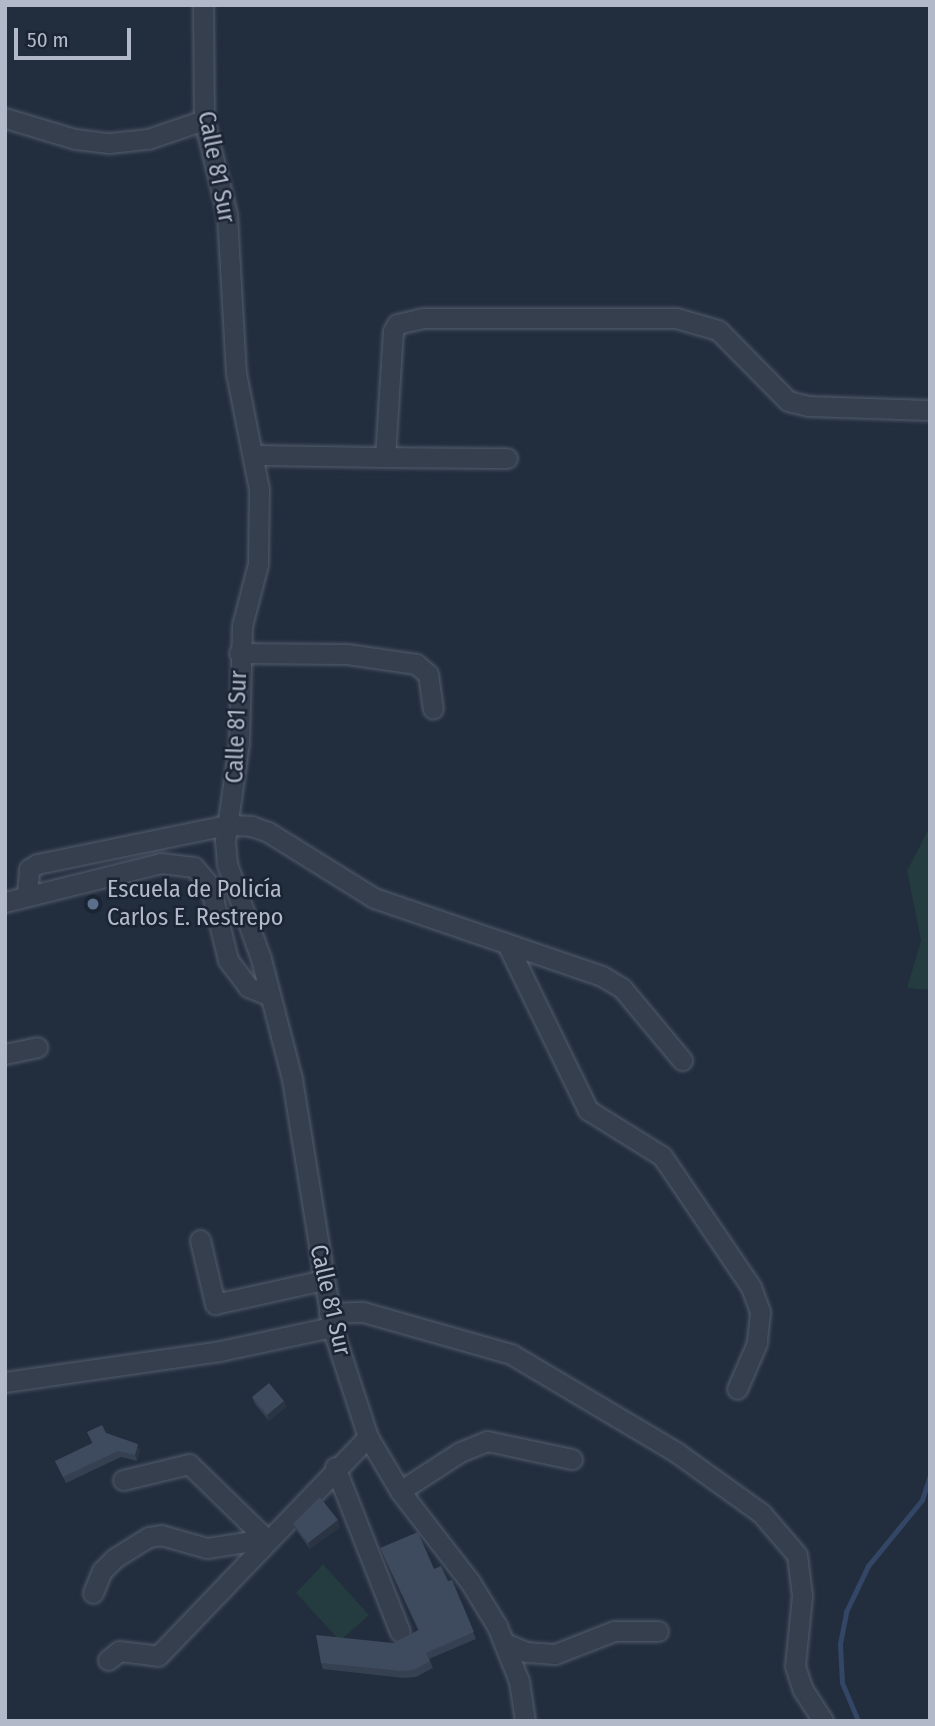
<!DOCTYPE html>
<html>
<head>
<meta charset="utf-8">
<style>
	body { margin:0 }
	#map { position:relative; width:935px; height:1726px; overflow:hidden; background:#222d3e; font-family:"Fira Sans Condensed",sans-serif }
	div>[style] { position:absolute }
	.green>* { inset:0; background:#243b3f }
	.stream>* { height:4.5px; margin:-2.25px; padding:0 2.25px; transform-origin:2.25px; border-radius:2.25px; background:#334665 }
	.roads { filter:drop-shadow(0 0 2px #545d6c) drop-shadow(0 0 2px #545d6c) }
	.minor>* { height:19px; margin:-9.5px; padding:0 9.5px; transform-origin:9.5px; border-radius:9.5px; background:#363f4e }
	.wall>* { inset:0; background:#354051 }
	.shaded-wall>* { inset:0; background:#2b3442 }
	.building>* { inset:0; background:#3e4b5e }
	.dots>* { width:19px; height:19px; translate:-50% -50%; box-sizing:border-box; border:4px solid #1b2433; border-radius:50% }
	span { translate:-50% -50%; white-space:nowrap; text-align:center; line-height:1.15; -webkit-text-stroke:5px #1b2433; paint-order:stroke }
	.street-label { font-size:24px; color:#b2baca }
	.poi-label { font-size:24px; color:#b2baca }
	.left { translate:0 -50%; text-align:left }
	.frame { position:absolute; inset:0; border:7px solid #b2baca; pointer-events:none }
	.scale { position:absolute; left:14px; top:28px; width:117px; height:32px; box-sizing:border-box; border:4px solid #b2baca; border-top:0; padding-left:9px; font-size:21px; line-height:24px; white-space:nowrap; color:#b2baca; -webkit-text-stroke:5px #1b2433; paint-order:stroke }
</style>
</head>
<body>
<div id="map">
	<div class="green">
		<div style="clip-path:polygon(930px 826px,930px 990px,907px 988px,921px 941px,907px 871px)"></div>
		<div style="clip-path:polygon(323px 1564px,369px 1615px,340px 1641px,296px 1593px)"></div>
	</div>
	<div class="stream">
		<div style="left:858px;top:1721px;width:41px;rotate:-112.8deg"></div>
		<div style="left:842px;top:1683px;width:39px;rotate:-93deg"></div>
		<div style="left:840px;top:1644px;width:33px;rotate:-79deg"></div>
		<div style="left:846px;top:1612px;width:51px;rotate:-64.4deg"></div>
		<div style="left:868px;top:1566px;width:85px;rotate:-50.7deg"></div>
		<div style="left:922px;top:1500px;width:25px;rotate:-72deg"></div>
	</div>
	<div class="roads">
		<div class="minor">
			<div style="left:203px;top:5px;width:115px;rotate:89.5deg"></div>
			<div style="left:204px;top:120px;width:97px;rotate:76.3deg"></div>
			<div style="left:227px;top:214px;width:159px;rotate:86.8deg"></div>
			<div style="left:236px;top:373px;width:118px;rotate:78.8deg"></div>
			<div style="left:259px;top:489px;width:75px;rotate:90.8deg"></div>
			<div style="left:258px;top:564px;width:64px;rotate:104.5deg"></div>
			<div style="left:242px;top:626px;width:117px;rotate:91.5deg"></div>
			<div style="left:239px;top:743px;width:99px;rotate:98.1deg"></div>
			<div style="left:225px;top:841px;width:23px;rotate:85deg"></div>
			<div style="left:227px;top:864px;width:101px;rotate:70.3deg"></div>
			<div style="left:261px;top:959px;width:124px;rotate:75.5deg"></div>
			<div style="left:292px;top:1079px;width:251px;rotate:80.8deg"></div>
			<div style="left:332px;top:1327px;width:116px;rotate:71.9deg"></div>
			<div style="left:368px;top:1437px;width:63px;rotate:59.3deg"></div>
			<div style="left:400px;top:1491px;width:115px;rotate:52.4deg"></div>
			<div style="left:470px;top:1582px;width:52px;rotate:58.5deg"></div>
			<div style="left:497px;top:1626px;width:59px;rotate:68.2deg"></div>
			<div style="left:519px;top:1681px;width:40px;rotate:81.5deg"></div>
			<div style="left:5px;top:118px;width:73px;rotate:16.7deg"></div>
			<div style="left:75px;top:139px;width:34px;rotate:7deg"></div>
			<div style="left:109px;top:143px;width:39px;rotate:-6deg"></div>
			<div style="left:148px;top:139px;width:59px;rotate:-18.7deg"></div>
			<div style="left:255px;top:455px;width:130px;rotate:0.9deg"></div>
			<div style="left:385px;top:457px;width:126px;rotate:-86.4deg"></div>
			<div style="left:393px;top:331px;width:8px;rotate:-60deg"></div>
			<div style="left:397px;top:324px;width:27px;rotate:-13deg"></div>
			<div style="left:423px;top:318px;width:253px"></div>
			<div style="left:676px;top:318px;width:44px;rotate:15.9deg"></div>
			<div style="left:718px;top:330px;width:100px;rotate:45.4deg"></div>
			<div style="left:788px;top:401px;width:21px;rotate:14deg"></div>
			<div style="left:808px;top:406px;width:120px;rotate:1.9deg"></div>
			<div style="left:385px;top:457px;width:122px;rotate:0.5deg"></div>
			<div style="left:239px;top:653px;width:108px;rotate:0.5deg"></div>
			<div style="left:347px;top:654px;width:70px;rotate:8.2deg"></div>
			<div style="left:416px;top:664px;width:16px;rotate:40deg"></div>
			<div style="left:428px;top:674px;width:35px;rotate:82deg"></div>
			<div style="left:27px;top:894px;width:25px;rotate:-85deg"></div>
			<div style="left:29px;top:869px;width:9px;rotate:-32deg"></div>
			<div style="left:37px;top:864px;width:194px;rotate:-11.6deg"></div>
			<div style="left:227px;top:825px;width:24px;rotate:2deg"></div>
			<div style="left:251px;top:826px;width:18px;rotate:19deg"></div>
			<div style="left:268px;top:832px;width:125px;rotate:31.9deg"></div>
			<div style="left:374px;top:898px;width:241px;rotate:18.9deg"></div>
			<div style="left:602px;top:976px;width:23px;rotate:31deg"></div>
			<div style="left:622px;top:988px;width:94px;rotate:50.2deg"></div>
			<div style="left:5px;top:902px;width:161px;rotate:-14deg"></div>
			<div style="left:161px;top:863px;width:33px;rotate:7deg"></div>
			<div style="left:194px;top:867px;width:25px;rotate:50deg"></div>
			<div style="left:210px;top:886px;width:76px;rotate:76.3deg"></div>
			<div style="left:228px;top:960px;width:34px;rotate:53deg"></div>
			<div style="left:248px;top:987px;width:22px;rotate:22deg"></div>
			<div style="left:507px;top:944px;width:185px;rotate:64deg"></div>
			<div style="left:588px;top:1110px;width:87px;rotate:31.9deg"></div>
			<div style="left:662px;top:1156px;width:158px;rotate:55.8deg"></div>
			<div style="left:751px;top:1287px;width:27px;rotate:70deg"></div>
			<div style="left:760px;top:1312px;width:31px;rotate:96deg"></div>
			<div style="left:757px;top:1343px;width:50px;rotate:113.5deg"></div>
			<div style="left:5px;top:1054px;width:33px;rotate:-12deg"></div>
			<div style="left:200px;top:1240px;width:66px;rotate:76.8deg"></div>
			<div style="left:215px;top:1304px;width:111px;rotate:-12.5deg"></div>
			<div style="left:329px;top:1313px;width:34px;rotate:-2deg"></div>
			<div style="left:363px;top:1312px;width:154px;rotate:15.8deg"></div>
			<div style="left:511px;top:1354px;width:192px;rotate:30.7deg"></div>
			<div style="left:676px;top:1452px;width:105px;rotate:35.7deg"></div>
			<div style="left:761px;top:1513px;width:55px;rotate:49.4deg"></div>
			<div style="left:797px;top:1555px;width:41px;rotate:83deg"></div>
			<div style="left:802px;top:1596px;width:70px;rotate:95.7deg"></div>
			<div style="left:795px;top:1666px;width:25px;rotate:72deg"></div>
			<div style="left:803px;top:1690px;width:37px;rotate:57deg"></div>
			<div style="left:5px;top:1382px;width:217px;rotate:-8.2deg"></div>
			<div style="left:220px;top:1351px;width:115px;rotate:-12.1deg"></div>
			<div style="left:335px;top:1467px;width:177px;rotate:68.5deg"></div>
			<div style="left:123px;top:1480px;width:68px;rotate:-13.6deg"></div>
			<div style="left:189px;top:1464px;width:107px;rotate:44.2deg"></div>
			<div style="left:400px;top:1491px;width:72px;rotate:-33deg"></div>
			<div style="left:460px;top:1452px;width:29px;rotate:-22deg"></div>
			<div style="left:487px;top:1441px;width:87px;rotate:12deg"></div>
			<div style="left:93px;top:1593px;width:24px;rotate:-68deg"></div>
			<div style="left:102px;top:1571px;width:18px;rotate:-45deg"></div>
			<div style="left:115px;top:1558px;width:40px;rotate:-32deg"></div>
			<div style="left:149px;top:1537px;width:12px;rotate:-9deg"></div>
			<div style="left:161px;top:1535px;width:48px;rotate:15.8deg"></div>
			<div style="left:207px;top:1548px;width:60px;rotate:-8.7deg"></div>
			<div style="left:505px;top:1643px;width:23px;rotate:23deg"></div>
			<div style="left:526px;top:1652px;width:29px;rotate:4deg"></div>
			<div style="left:555px;top:1654px;width:63px;rotate:-21.3deg"></div>
			<div style="left:614px;top:1631px;width:44px"></div>
			<div style="left:108px;top:1660px;width:14px;rotate:-39deg"></div>
			<div style="left:119px;top:1651px;width:39px;rotate:7deg"></div>
			<div style="left:158px;top:1656px;width:303px;rotate:-46.2deg"></div>
		</div>
	</div>
	<div class="wall">
		<div style="clip-path:polygon(252px 1397px,284px 1401px,286px 1407px,269px 1421px,255px 1404px)"></div>
		<div style="clip-path:polygon(87px 1432px,106px 1433px,140px 1450px,137px 1461px,121px 1457px,66px 1483px,55px 1461px,92px 1443px)"></div>
		<div style="clip-path:polygon(293px 1524px,340px 1527px,310px 1549px,296px 1530px)"></div>
		<div style="clip-path:polygon(380px 1548px,434px 1569px,448px 1581px,452px 1580px,476px 1639px,429px 1659px,433px 1668px,416px 1677px,403px 1678px,323px 1669px,321px 1663px,393px 1643px,418px 1630px)"></div>
	</div>
	<div class="shaded-wall">
		<div style="clip-path:polygon(284px 1401px,286px 1407px,269px 1421px,267px 1415px)"></div>
		<div style="clip-path:polygon(138px 1444px,140px 1450px,137px 1461px,135px 1455px)"></div>
		<div style="clip-path:polygon(338px 1520px,340px 1527px,310px 1549px,308px 1543px)"></div>
	</div>
	<div class="building">
		<div style="clip-path:polygon(269px 1383px,284px 1401px,267px 1415px,252px 1397px)"></div>
		<div style="clip-path:polygon(102px 1425px,106px 1433px,138px 1444px,135px 1455px,118px 1451px,63px 1477px,55px 1461px,93px 1443px,87px 1432px)"></div>
		<div style="clip-path:polygon(320px 1497px,338px 1520px,308px 1543px,293px 1524px)"></div>
		<div style="clip-path:polygon(418px 1532px,434px 1569px,441px 1566px,448px 1581px,452px 1580px,474px 1632px,426px 1653px,430px 1661px,414px 1670px,401px 1671px,321px 1663px,316px 1635px,393px 1643px,419px 1630px,380px 1548px)"></div>
	</div>
	<div class="dots">
		<div style="left:93px;top:904px;background:#5c6f8a"></div>
	</div>
	<div class="street-label">
		<span style="left:216px;top:167px;rotate:79deg">Calle 81 Sur</span>
		<span style="left:237px;top:727px;rotate:-88deg">Calle 81 Sur</span>
		<span style="left:330px;top:1300px;rotate:77deg">Calle 81 Sur</span>
	</div>
	<div class="poi-label">
		<span class="left" style="left:107px;top:904px">Escuela de Policía<br>Carlos E. Restrepo</span>
	</div>
	<div class="frame"></div>
	<div class="scale">50 m</div>
</div>
</body>
</html>
